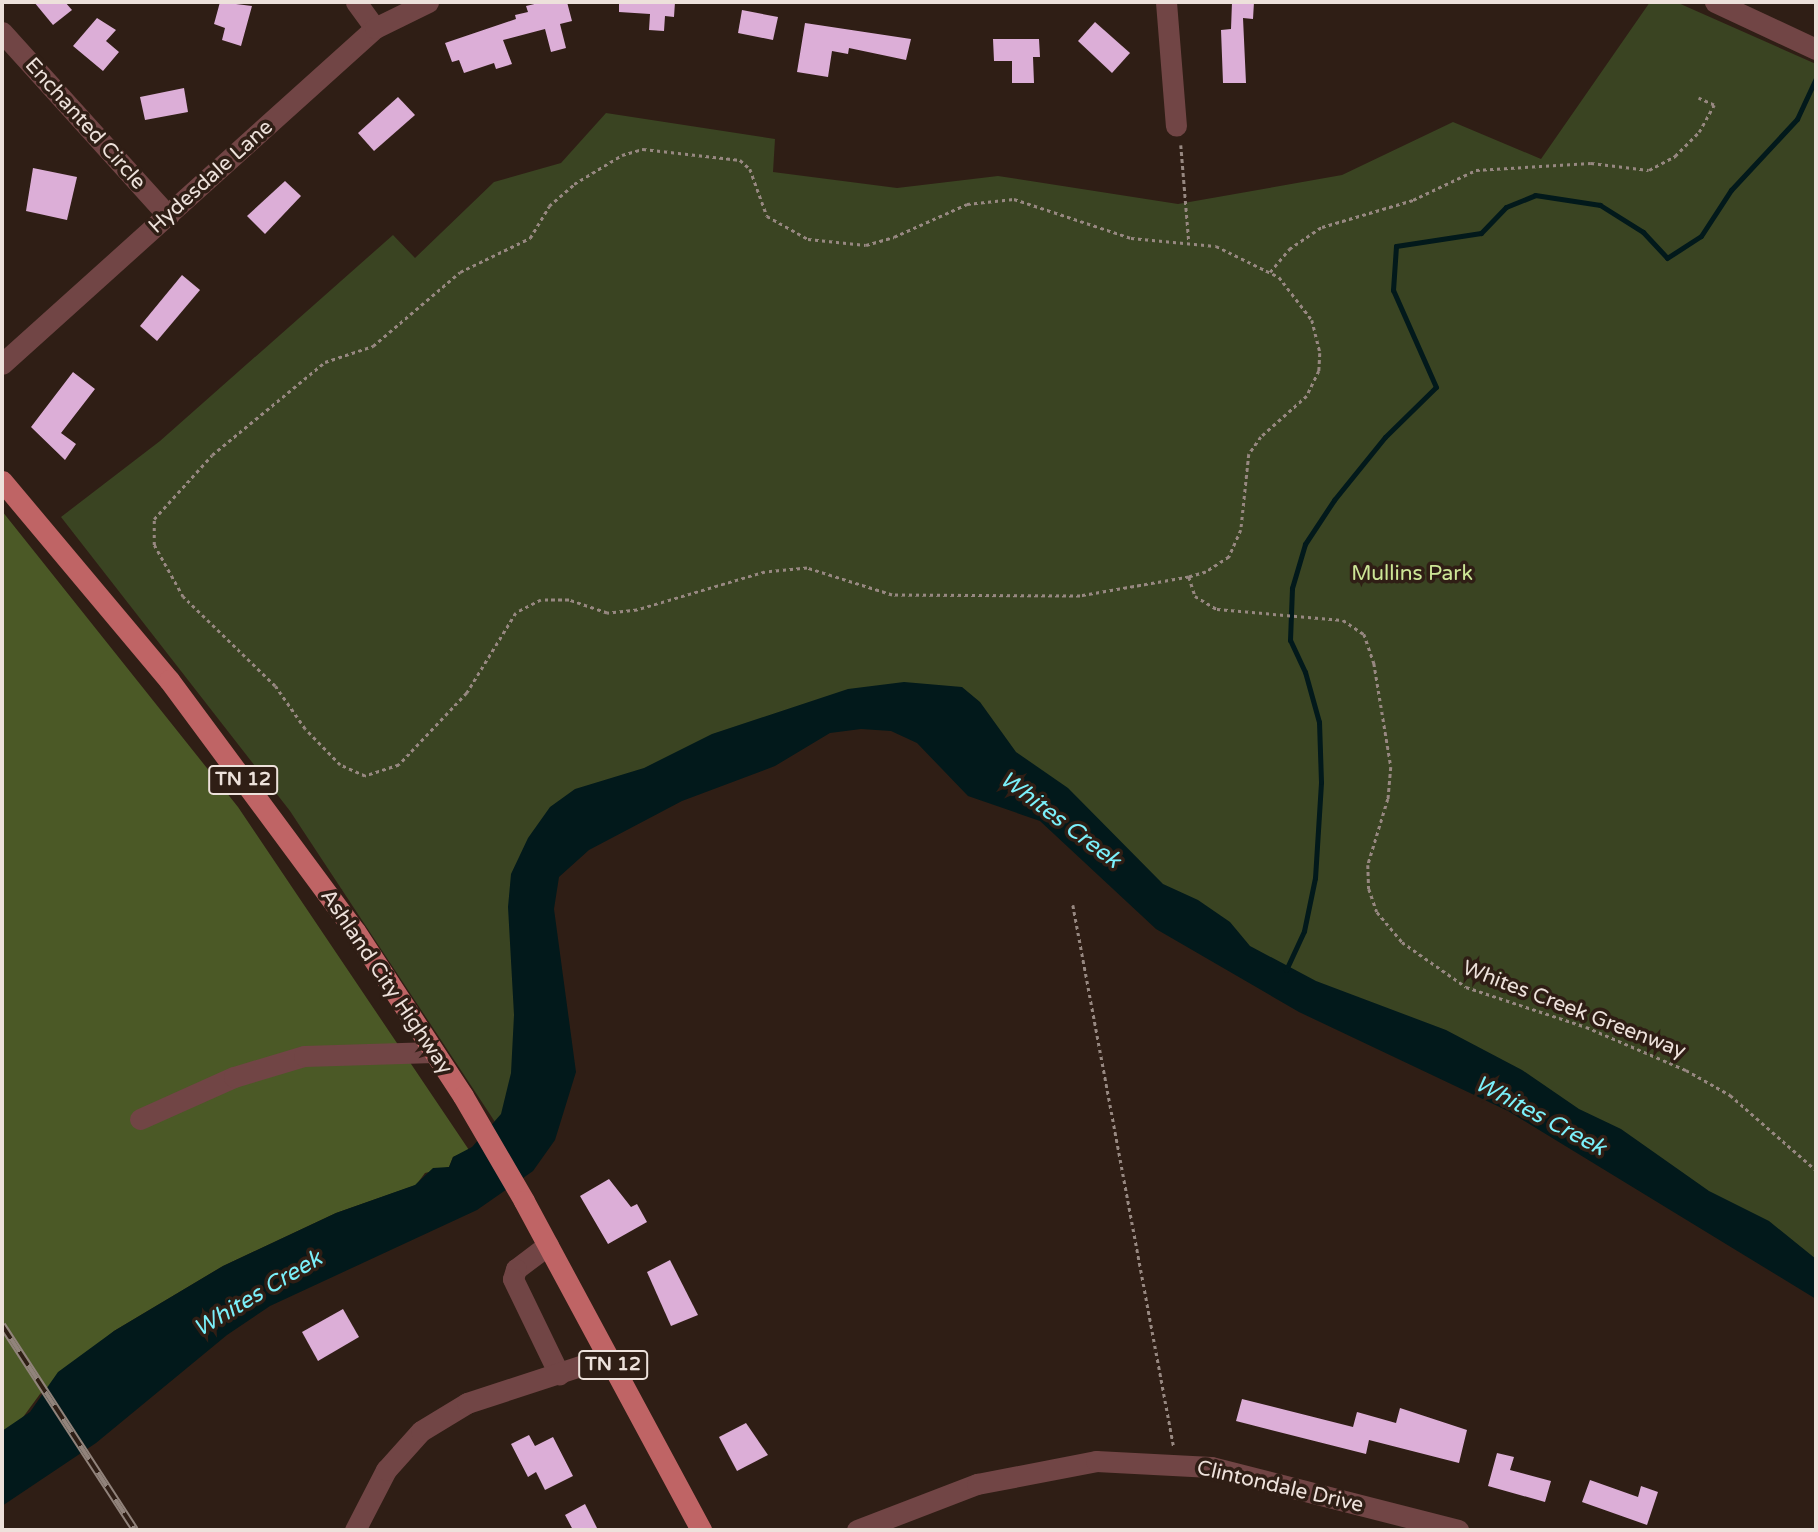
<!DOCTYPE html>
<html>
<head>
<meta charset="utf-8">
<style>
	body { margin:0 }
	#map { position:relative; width:1818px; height:1532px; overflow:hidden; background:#2f1e15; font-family:"Varela Round",sans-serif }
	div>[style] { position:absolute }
	.green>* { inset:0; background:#3a4422 }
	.forest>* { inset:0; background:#4b5926 }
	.water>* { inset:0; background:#02191b }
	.stream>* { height:5px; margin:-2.5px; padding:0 2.5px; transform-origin:2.5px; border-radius:2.5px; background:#02191b }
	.building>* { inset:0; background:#dcaed7 }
	.path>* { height:2.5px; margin-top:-1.25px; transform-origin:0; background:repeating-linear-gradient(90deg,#978881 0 3.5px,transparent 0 7px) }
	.minor>* { height:21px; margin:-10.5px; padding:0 10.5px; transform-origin:10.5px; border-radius:10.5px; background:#714545 }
	.major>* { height:21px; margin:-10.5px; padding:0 10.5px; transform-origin:10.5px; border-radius:10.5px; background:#bf6465 }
	.rail>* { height:8px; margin-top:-4px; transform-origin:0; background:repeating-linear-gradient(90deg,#2f1e15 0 16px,#91837b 0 32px); box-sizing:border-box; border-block:2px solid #91837b }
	span { translate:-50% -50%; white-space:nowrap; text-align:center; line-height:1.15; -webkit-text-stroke:7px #2f1e15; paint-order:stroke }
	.shield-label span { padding:2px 5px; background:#2f1e15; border:2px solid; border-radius:5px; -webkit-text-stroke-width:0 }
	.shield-label { font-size:19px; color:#ede1db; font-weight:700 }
	.street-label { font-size:21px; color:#ede1db }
	.park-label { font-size:21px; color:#cde696 }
	.water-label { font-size:23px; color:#7bf0fa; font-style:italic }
	.frame { position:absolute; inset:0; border:4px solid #ede1db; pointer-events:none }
</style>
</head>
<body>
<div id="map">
	<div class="green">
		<div style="clip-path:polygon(1650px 2px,1676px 2px,1816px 64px,1816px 1269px,1262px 961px,1146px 883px,1010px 765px,856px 705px,518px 882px,529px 1064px,497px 1125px,290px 811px,61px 517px,160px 441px,393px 235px,415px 258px,494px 182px,561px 163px,606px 113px,775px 139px,773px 172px,897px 188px,998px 176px,1178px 204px,1342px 175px,1453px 122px,1541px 159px)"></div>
	</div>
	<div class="forest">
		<div style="clip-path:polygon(2px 511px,238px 807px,469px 1150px,453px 1157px,449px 1167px,425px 1173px,416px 1185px,336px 1213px,223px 1266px,114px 1331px,40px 1394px,18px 1424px,2px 1431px)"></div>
	</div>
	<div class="water">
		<div style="clip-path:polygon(904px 682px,962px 687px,980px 702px,1016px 752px,1068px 788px,1163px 884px,1198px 900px,1230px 922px,1250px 946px,1316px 981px,1446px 1030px,1522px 1070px,1579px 1109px,1621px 1129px,1709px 1191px,1769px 1221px,1816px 1259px,1816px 1299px,1508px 1111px,1299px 1012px,1156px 929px,1040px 821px,968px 796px,917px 743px,891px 731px,861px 729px,830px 733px,775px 766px,682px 801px,589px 850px,559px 877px,554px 909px,576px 1072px,555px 1140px,533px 1171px,477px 1210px,270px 1306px,227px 1335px,96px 1443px,2px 1506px,2px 1431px,30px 1412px,58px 1372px,114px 1331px,223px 1266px,336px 1213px,415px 1185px,433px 1168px,449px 1167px,453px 1157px,472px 1147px,501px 1114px,511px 1073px,514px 1015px,508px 907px,511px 874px,528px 838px,550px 807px,575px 789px,644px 768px,712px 734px,848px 689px)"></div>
	</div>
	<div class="stream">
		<div style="left:1286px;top:970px;width:43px;rotate:-65.2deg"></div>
		<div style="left:1304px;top:931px;width:54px;rotate:-78.3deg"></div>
		<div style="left:1315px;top:878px;width:96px;rotate:-86.4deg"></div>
		<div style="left:1321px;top:782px;width:60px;rotate:-91.9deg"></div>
		<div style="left:1319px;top:722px;width:52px;rotate:-105.6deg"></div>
		<div style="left:1305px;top:672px;width:35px;rotate:-115deg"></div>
		<div style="left:1290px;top:640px;width:52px;rotate:-87.8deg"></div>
		<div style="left:1292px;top:588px;width:46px;rotate:-73.5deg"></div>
		<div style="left:1305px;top:544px;width:53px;rotate:-56.6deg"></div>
		<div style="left:1334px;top:500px;width:81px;rotate:-51deg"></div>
		<div style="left:1385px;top:437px;width:71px;rotate:-44.4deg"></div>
		<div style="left:1436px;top:387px;width:106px;rotate:-113.9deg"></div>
		<div style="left:1393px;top:290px;width:44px;rotate:-86.1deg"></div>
		<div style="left:1396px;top:246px;width:86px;rotate:-8.7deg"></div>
		<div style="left:1481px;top:233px;width:36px;rotate:-46deg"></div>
		<div style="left:1506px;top:207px;width:31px;rotate:-22deg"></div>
		<div style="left:1535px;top:195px;width:66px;rotate:8.7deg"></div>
		<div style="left:1600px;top:205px;width:51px;rotate:32.1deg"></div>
		<div style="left:1643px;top:232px;width:35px;rotate:47deg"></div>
		<div style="left:1667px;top:258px;width:40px;rotate:-32.9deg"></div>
		<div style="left:1701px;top:236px;width:55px;rotate:-56.9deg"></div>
		<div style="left:1731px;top:190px;width:97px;rotate:-47.1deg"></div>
		<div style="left:1797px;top:119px;width:45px;rotate:-65.1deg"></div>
	</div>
	<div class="building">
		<div style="clip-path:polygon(34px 2px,65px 2px,72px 10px,53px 25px)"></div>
		<div style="clip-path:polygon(220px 2px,252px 6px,241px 46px,222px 40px,225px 28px,214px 24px)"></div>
		<div style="clip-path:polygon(543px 2px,567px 2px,572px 21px,560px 24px,566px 48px,551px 52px,545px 29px,503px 40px,512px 64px,496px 69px,494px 63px,464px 73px,459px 60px,452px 62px,445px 43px,516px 19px,515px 15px,528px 12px,526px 6px)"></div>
		<div style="clip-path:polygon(619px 2px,675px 2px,674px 17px,665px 16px,664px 31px,649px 30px,650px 14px,619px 12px)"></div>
		<div style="clip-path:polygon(1232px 2px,1254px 2px,1253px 19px,1243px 18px,1246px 83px,1223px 83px,1221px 30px,1231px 29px)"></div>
		<div style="clip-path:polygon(742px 10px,778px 17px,773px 40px,738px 33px)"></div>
		<div style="clip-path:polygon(97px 18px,116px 30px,106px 41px,119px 52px,103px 71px,73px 46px)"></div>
		<div style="clip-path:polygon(1095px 22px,1130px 53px,1112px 73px,1078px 41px)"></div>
		<div style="clip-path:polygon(805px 23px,911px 39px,906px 60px,849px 48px,848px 54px,832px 51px,828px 77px,797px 72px)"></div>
		<div style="clip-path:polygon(993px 39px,1039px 39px,1040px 57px,1033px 57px,1034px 83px,1012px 83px,1012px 61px,994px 61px)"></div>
		<div style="clip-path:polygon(184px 88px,188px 112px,145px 120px,140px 97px)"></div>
		<div style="clip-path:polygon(398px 97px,415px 115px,374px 151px,358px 133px)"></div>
		<div style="clip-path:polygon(33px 168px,77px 177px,67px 220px,26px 211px)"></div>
		<div style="clip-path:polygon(285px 181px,301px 196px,265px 234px,247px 216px)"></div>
		<div style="clip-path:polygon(182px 275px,200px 290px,157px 341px,140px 326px)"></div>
		<div style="clip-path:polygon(73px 372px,95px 389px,61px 433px,76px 444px,65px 460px,31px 427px)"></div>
		<div style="clip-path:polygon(609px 1179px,631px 1207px,637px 1204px,647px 1222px,608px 1244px,580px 1196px)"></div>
		<div style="clip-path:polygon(670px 1260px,698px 1315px,671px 1326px,647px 1272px)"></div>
		<div style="clip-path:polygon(343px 1309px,359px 1337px,318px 1361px,302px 1332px)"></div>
		<div style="clip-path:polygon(1242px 1399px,1353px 1427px,1357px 1412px,1396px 1423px,1400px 1408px,1467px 1430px,1459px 1463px,1369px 1440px,1366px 1454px,1236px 1421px)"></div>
		<div style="clip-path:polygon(746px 1423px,768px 1455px,737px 1471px,719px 1437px)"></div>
		<div style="clip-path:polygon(529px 1435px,535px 1446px,553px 1437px,573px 1476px,545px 1490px,536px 1472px,528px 1477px,511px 1444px)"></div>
		<div style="clip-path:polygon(1497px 1453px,1514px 1457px,1510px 1470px,1551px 1481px,1545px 1502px,1488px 1486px)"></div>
		<div style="clip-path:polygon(1590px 1480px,1638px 1497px,1641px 1486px,1658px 1492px,1647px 1525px,1582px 1502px)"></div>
		<div style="clip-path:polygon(585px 1504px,598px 1530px,573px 1530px,565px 1515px)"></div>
	</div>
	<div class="path">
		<div style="left:1181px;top:145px;width:98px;rotate:85.3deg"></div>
		<div style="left:643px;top:149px;width:98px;rotate:6.5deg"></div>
		<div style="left:740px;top:160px;width:13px;rotate:42deg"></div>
		<div style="left:750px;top:169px;width:50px;rotate:70.1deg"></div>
		<div style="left:767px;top:216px;width:47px;rotate:29.3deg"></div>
		<div style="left:808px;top:239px;width:58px;rotate:5.9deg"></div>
		<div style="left:866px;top:245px;width:29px;rotate:-16deg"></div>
		<div style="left:894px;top:237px;width:80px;rotate:-24.3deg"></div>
		<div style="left:967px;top:204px;width:47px;rotate:-6.1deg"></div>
		<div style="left:1014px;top:199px;width:123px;rotate:18.4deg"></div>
		<div style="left:1131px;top:238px;width:85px;rotate:5.4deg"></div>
		<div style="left:1216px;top:246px;width:70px;rotate:26.2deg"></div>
		<div style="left:1279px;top:277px;width:54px;rotate:52.5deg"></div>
		<div style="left:1312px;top:320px;width:34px;rotate:76deg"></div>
		<div style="left:1320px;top:353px;width:18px;rotate:93deg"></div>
		<div style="left:1319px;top:371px;width:28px;rotate:116deg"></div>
		<div style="left:1307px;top:396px;width:62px;rotate:138.3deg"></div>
		<div style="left:1261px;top:437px;width:21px;rotate:125deg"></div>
		<div style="left:1249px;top:454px;width:76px;rotate:96deg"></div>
		<div style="left:1241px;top:530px;width:30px;rotate:114deg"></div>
		<div style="left:1229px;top:557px;width:27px;rotate:147deg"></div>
		<div style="left:1206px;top:572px;width:18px;rotate:164deg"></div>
		<div style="left:1189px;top:577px;width:111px;rotate:170.1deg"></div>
		<div style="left:1080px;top:596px;width:188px;rotate:-179.7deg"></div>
		<div style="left:892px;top:595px;width:89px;rotate:-162.4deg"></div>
		<div style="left:807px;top:568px;width:42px;rotate:174.6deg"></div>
		<div style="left:765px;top:572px;width:134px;rotate:163.5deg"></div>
		<div style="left:637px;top:610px;width:30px;rotate:174deg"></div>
		<div style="left:607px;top:613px;width:40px;rotate:-161.1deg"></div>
		<div style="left:569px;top:600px;width:28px;rotate:180deg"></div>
		<div style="left:541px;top:600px;width:28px;rotate:153deg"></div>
		<div style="left:516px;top:613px;width:94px;rotate:121.5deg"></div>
		<div style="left:467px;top:693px;width:99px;rotate:133.4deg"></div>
		<div style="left:399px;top:765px;width:36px;rotate:162deg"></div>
		<div style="left:365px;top:776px;width:27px;rotate:-156deg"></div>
		<div style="left:340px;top:765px;width:50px;rotate:-134.2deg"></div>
		<div style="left:305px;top:729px;width:52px;rotate:-124.9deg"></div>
		<div style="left:275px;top:686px;width:128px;rotate:-135.9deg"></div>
		<div style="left:183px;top:597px;width:60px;rotate:-119.1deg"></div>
		<div style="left:154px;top:545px;width:26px;rotate:-90deg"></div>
		<div style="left:154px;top:519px;width:86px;rotate:-47.8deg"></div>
		<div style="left:212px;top:455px;width:146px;rotate:-39.5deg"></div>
		<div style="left:325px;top:362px;width:51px;rotate:-18.4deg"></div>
		<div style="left:373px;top:346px;width:114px;rotate:-40.4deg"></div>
		<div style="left:460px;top:272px;width:78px;rotate:-25.9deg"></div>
		<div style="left:530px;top:238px;width:37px;rotate:-59deg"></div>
		<div style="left:549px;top:206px;width:33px;rotate:-41deg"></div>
		<div style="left:574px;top:184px;width:56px;rotate:-31.1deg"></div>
		<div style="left:622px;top:155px;width:22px;rotate:-16deg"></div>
		<div style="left:1270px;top:272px;width:30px;rotate:-50deg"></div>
		<div style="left:1289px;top:249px;width:40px;rotate:-34deg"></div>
		<div style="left:1322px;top:227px;width:95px;rotate:-16.5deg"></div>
		<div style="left:1413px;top:200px;width:70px;rotate:-25.5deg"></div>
		<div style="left:1476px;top:170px;width:115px;rotate:-3.5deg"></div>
		<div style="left:1591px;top:163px;width:58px;rotate:6.9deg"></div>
		<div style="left:1649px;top:170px;width:30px;rotate:-28deg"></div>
		<div style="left:1675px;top:156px;width:34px;rotate:-45deg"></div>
		<div style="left:1699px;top:132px;width:31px;rotate:-61deg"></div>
		<div style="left:1714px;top:105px;width:17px;rotate:-156deg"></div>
		<div style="left:1189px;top:577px;width:20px;rotate:72deg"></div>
		<div style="left:1195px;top:596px;width:26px;rotate:31deg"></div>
		<div style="left:1217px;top:609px;width:126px;rotate:5deg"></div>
		<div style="left:1343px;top:620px;width:25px;rotate:34deg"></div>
		<div style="left:1364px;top:634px;width:31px;rotate:71deg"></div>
		<div style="left:1374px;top:663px;width:105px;rotate:80.7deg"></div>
		<div style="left:1391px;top:767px;width:32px;rotate:95deg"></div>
		<div style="left:1388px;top:799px;width:69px;rotate:106.9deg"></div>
		<div style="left:1368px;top:865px;width:24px;rotate:88deg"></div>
		<div style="left:1369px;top:889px;width:24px;rotate:71deg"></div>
		<div style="left:1377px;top:912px;width:39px;rotate:50deg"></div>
		<div style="left:1402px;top:942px;width:78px;rotate:35.1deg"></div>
		<div style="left:1466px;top:987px;width:126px;rotate:18.4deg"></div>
		<div style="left:1586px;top:1027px;width:109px;rotate:23.3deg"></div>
		<div style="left:1686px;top:1070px;width:51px;rotate:29.6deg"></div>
		<div style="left:1730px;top:1095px;width:114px;rotate:41.1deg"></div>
		<div style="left:1073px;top:905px;width:552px;rotate:79.46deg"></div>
	</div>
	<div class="minor">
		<div style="left:356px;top:2px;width:32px;rotate:54deg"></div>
		<div style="left:1166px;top:2px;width:124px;rotate:85.4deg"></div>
		<div style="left:1715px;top:2px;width:111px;rotate:25deg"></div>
		<div style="left:2px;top:32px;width:248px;rotate:47.9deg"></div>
		<div style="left:2px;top:364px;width:502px;rotate:-42.01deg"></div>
		<div style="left:375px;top:28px;width:59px;rotate:-26.1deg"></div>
		<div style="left:140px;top:1119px;width:103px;rotate:-24.1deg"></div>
		<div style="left:234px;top:1077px;width:73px;rotate:-16.7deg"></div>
		<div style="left:304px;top:1056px;width:130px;rotate:-1.8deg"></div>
		<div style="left:548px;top:1245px;width:40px;rotate:143deg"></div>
		<div style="left:516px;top:1269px;width:10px;rotate:107deg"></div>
		<div style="left:513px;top:1279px;width:106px;rotate:64.2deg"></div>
		<div style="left:355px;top:1530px;width:68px;rotate:-62.7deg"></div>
		<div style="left:386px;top:1470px;width:52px;rotate:-48.1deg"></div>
		<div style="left:421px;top:1431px;width:54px;rotate:-31.3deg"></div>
		<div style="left:467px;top:1403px;width:148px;rotate:-18.1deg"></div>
		<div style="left:857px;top:1530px;width:129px;rotate:-21deg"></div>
		<div style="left:977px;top:1484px;width:121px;rotate:-10.9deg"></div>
		<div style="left:1096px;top:1461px;width:115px;rotate:3deg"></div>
		<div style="left:1211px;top:1467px;width:255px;rotate:14.3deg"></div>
	</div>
	<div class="major">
		<div style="left:2px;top:481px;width:260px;rotate:50deg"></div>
		<div style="left:169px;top:680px;width:312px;rotate:53.5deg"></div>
		<div style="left:355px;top:931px;width:197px;rotate:56.8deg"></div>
		<div style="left:463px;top:1096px;width:121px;rotate:59.8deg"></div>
		<div style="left:524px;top:1201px;width:374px;rotate:61.7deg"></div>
	</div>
	<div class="rail">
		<div style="left:2px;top:1325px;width:244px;rotate:57deg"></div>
	</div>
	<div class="shield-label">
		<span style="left:243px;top:780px">TN 12</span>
		<span style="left:613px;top:1365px">TN 12</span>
	</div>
	<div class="street-label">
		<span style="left:85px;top:124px;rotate:48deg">Enchanted Circle</span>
		<span style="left:211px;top:177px;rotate:-42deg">Hydesdale Lane</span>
		<span style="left:386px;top:982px;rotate:56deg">Ashland City Highway</span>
		<span style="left:1574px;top:1010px;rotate:21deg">Whites Creek Greenway</span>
		<span style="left:1280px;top:1487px;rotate:13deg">Clintondale Drive</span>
	</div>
	<div class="park-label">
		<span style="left:1412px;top:574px">Mullins Park</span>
	</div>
	<div class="water-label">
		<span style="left:1060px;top:820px;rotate:37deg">Whites Creek</span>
		<span style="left:1540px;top:1116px;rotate:28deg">Whites Creek</span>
		<span style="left:258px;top:1294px;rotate:-31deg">Whites Creek</span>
	</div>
	<div class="frame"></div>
</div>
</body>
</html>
